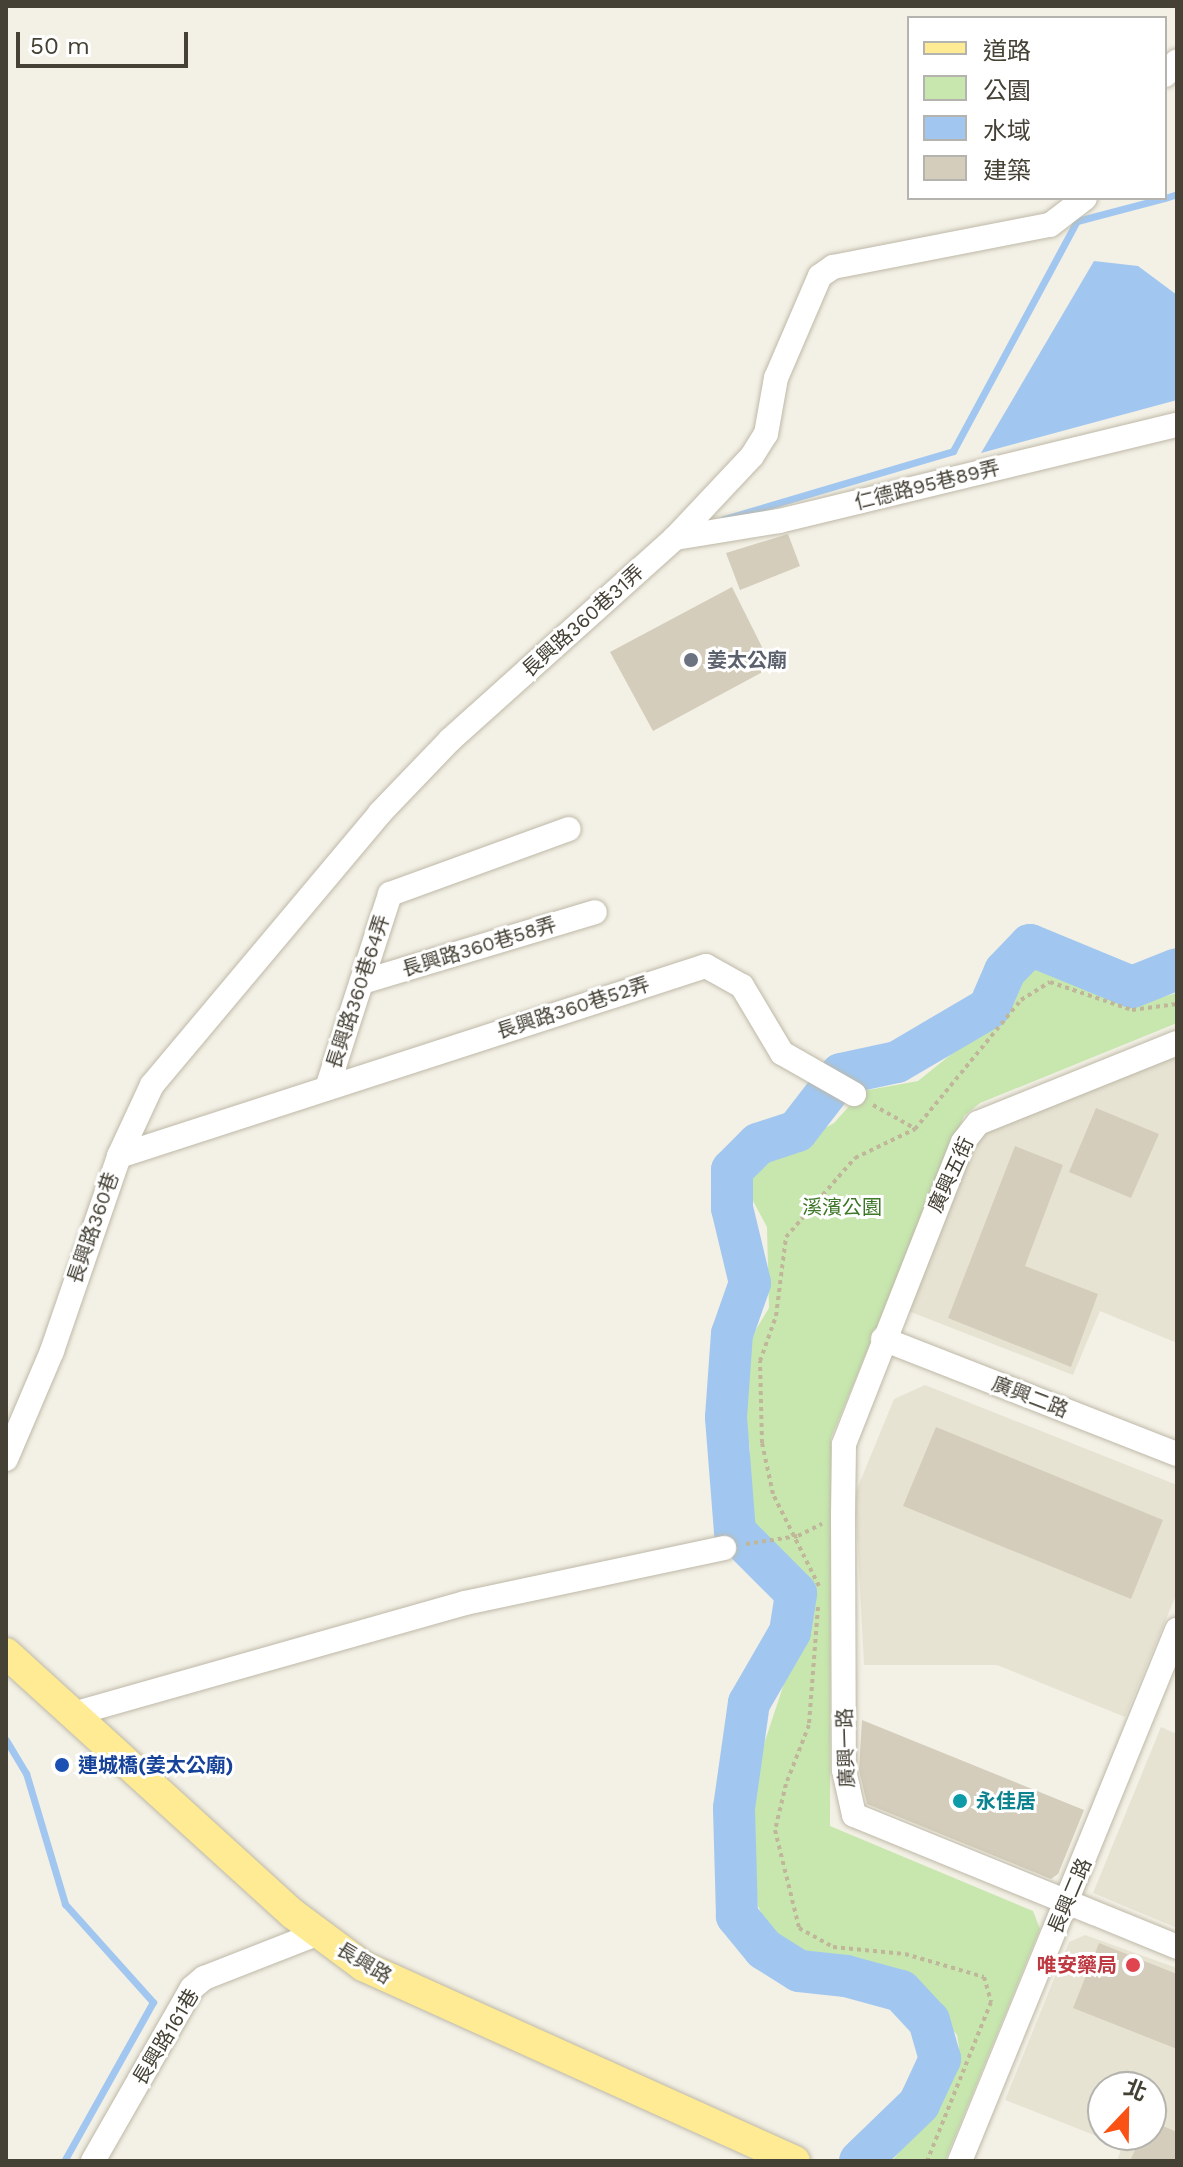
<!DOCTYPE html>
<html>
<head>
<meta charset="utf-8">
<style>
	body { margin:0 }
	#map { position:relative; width:1183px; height:2167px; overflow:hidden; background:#f3f0e5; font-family:"Work Sans","Noto Sans TC",sans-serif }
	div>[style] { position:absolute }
	.residential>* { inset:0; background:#e7e3d3 }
	.green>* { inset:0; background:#c7e7ae }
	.water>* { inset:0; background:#a1c7f0 }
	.stream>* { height:7px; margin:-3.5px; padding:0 3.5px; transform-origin:3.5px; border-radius:3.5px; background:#a1c7f0 }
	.river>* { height:42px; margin:-21px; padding:0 21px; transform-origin:21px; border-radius:21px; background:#a1c7f0 }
	.building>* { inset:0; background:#d4cdbb }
	.path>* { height:4px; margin-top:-2px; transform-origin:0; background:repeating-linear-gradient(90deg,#c0b699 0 4px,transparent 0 8px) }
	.roads { filter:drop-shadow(0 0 2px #beb9a8) drop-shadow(0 0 2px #beb9a8) }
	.minor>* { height:24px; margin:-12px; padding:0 12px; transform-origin:12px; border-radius:12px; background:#fff }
	.major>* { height:30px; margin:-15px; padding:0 15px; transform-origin:15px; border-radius:15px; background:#feeb93 }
	.dots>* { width:22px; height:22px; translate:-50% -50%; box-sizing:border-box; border:4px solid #fff; border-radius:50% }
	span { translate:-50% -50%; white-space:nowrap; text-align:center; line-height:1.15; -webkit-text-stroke:6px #fff; paint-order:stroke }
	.street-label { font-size:20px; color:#454135 }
	.worship-label { font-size:20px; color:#5b616d; font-weight:700 }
	.left { translate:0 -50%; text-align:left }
	.park-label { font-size:20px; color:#3d7728 }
	.transit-label { font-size:20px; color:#164399; font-weight:700 }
	.culture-label { font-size:20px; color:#0d838f; font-weight:700 }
	.health-label { font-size:20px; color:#be3a42; font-weight:700 }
	.right { translate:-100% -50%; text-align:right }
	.frame { position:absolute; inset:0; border:8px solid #454135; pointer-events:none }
	.legend { position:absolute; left:907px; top:16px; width:260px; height:184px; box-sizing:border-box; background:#fff; border:2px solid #b5b3ae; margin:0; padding:10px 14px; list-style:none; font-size:24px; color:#454135 }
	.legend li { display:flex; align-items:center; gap:16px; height:40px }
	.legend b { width:40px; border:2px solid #b5b3ae }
	.north { position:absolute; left:1087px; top:2071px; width:80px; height:80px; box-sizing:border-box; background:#fff; border:2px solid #b5b3ae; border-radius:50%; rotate:22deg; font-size:22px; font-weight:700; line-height:32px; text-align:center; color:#454135 }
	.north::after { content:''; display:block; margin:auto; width:28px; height:36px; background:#fa5115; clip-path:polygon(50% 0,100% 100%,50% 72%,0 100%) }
	.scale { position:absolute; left:16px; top:32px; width:172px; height:36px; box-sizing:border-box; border:4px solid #454135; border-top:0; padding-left:10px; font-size:24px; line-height:28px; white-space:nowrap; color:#454135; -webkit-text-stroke:6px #fff; paint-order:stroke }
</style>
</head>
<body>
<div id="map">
	<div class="residential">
		<div style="clip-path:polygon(1177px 1054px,1177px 1343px,1100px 1311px,1073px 1375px,903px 1309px,980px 1131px)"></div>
		<div style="clip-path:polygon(925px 1385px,1177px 1485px,1177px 1593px,1125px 1717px,997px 1665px,864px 1665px,855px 1494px,894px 1399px)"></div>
		<div style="clip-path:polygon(1161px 1727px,1177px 1734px,1177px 1928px,1093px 1893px)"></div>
		<div style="clip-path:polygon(evenodd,1085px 1935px,1177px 1968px,1177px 2161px,1117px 2161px,1122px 2146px,1005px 2100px,1069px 1942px,1085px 1935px,1103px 2087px,1151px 2087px,1151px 2135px,1103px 2135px,1103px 2087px)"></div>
	</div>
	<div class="green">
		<div style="clip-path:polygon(1024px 960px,1118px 992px,1159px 998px,1177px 993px,1177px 1023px,980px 1103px,964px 1116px,831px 1438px,830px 1826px,1033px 1911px,1040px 1929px,945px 2161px,892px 2161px,935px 2108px,959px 2047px,957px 2035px,927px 1998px,900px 1976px,860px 1965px,820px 1967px,792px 1956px,775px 1944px,758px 1906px,751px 1839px,755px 1771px,811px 1602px,799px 1576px,768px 1554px,750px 1511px,750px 1448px,735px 1364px,769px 1308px,767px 1227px,744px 1184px,751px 1170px,834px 1123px,863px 1091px,918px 1081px,989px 1024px)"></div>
	</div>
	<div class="water">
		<div style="clip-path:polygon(1094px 261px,1138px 266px,1177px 295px,1177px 400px,981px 453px)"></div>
	</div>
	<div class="stream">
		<div style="left:1165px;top:198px;width:13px;rotate:-18deg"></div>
		<div style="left:724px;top:519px;width:239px;rotate:-16.5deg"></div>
		<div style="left:953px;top:451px;width:261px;rotate:-61.7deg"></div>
		<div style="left:1077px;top:221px;width:90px;rotate:-14.8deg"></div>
		<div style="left:6px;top:1740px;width:39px;rotate:59deg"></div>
		<div style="left:26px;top:1773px;width:137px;rotate:73.4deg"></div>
		<div style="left:65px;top:1904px;width:132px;rotate:48.1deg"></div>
		<div style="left:153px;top:2002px;width:182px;rotate:119.2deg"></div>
	</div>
	<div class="river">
		<div style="left:860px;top:2161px;width:82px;rotate:-44deg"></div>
		<div style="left:919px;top:2104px;width:50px;rotate:-65deg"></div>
		<div style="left:940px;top:2059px;width:40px;rotate:-106deg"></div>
		<div style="left:929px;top:2021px;width:41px;rotate:-133deg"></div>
		<div style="left:901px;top:1991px;width:57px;rotate:-164.7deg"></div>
		<div style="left:846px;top:1976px;width:47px;rotate:-173.9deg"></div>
		<div style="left:799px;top:1971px;width:41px;rotate:-147.8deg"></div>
		<div style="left:764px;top:1949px;width:43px;rotate:-129.3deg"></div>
		<div style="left:737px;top:1916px;width:108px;rotate:-91.6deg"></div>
		<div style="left:734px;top:1808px;width:106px;rotate:-81.9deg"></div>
		<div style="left:749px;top:1703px;width:82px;rotate:-60deg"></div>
		<div style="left:790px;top:1632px;width:39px;rotate:-81deg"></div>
		<div style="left:796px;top:1593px;width:86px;rotate:-135deg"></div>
		<div style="left:735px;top:1532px;width:115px;rotate:-94.5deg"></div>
		<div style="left:726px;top:1417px;width:83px;rotate:-85.9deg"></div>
		<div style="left:732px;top:1334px;width:54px;rotate:-70.6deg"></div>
		<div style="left:750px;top:1283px;width:77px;rotate:-103.5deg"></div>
		<div style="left:732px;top:1208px;width:38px;rotate:-90deg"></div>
		<div style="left:732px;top:1170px;width:37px;rotate:-45deg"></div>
		<div style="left:758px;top:1144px;width:41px;rotate:-18.4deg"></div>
		<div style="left:797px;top:1131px;width:72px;rotate:-52.3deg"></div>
		<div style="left:841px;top:1074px;width:57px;rotate:-12.1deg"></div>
		<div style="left:897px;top:1062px;width:107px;rotate:-30.4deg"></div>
		<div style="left:989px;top:1008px;width:40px;rotate:-66.6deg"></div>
		<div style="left:1005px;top:971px;width:36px;rotate:-46deg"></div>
		<div style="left:1030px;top:945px;width:110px;rotate:22.4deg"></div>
		<div style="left:1132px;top:987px;width:48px;rotate:-21.8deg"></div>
	</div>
	<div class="building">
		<div style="clip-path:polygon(788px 534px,800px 566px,740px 590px,726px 553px)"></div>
		<div style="clip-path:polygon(732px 587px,772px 667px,653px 731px,610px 652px)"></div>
		<div style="clip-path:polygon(1096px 1108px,1159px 1134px,1131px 1198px,1069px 1172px)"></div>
		<div style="clip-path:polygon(1015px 1146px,1063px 1165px,1025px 1266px,1098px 1294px,1071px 1367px,948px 1318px)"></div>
		<div style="clip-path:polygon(936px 1427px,1163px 1520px,1131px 1599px,903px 1506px)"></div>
		<div style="clip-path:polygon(862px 1720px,1084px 1810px,1058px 1874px,1051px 1879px,867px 1804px,859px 1770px)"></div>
		<div style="clip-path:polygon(1099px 1943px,1177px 1974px,1177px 2049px,1073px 2008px)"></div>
		<div style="clip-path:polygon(1151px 2121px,1177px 2132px,1177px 2161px,1130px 2161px,1142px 2135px,1151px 2135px)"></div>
	</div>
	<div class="path">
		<div style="left:873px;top:1105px;width:47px;rotate:29.3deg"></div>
		<div style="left:746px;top:1544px;width:53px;rotate:-8.7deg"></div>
		<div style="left:798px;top:1536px;width:27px;rotate:-27deg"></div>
		<div style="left:819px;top:1586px;width:103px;rotate:-116.6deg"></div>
		<div style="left:773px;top:1494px;width:52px;rotate:-102.2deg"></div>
		<div style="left:762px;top:1443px;width:82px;rotate:-91.4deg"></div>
		<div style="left:760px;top:1361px;width:48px;rotate:-70.4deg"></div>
		<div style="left:776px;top:1316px;width:80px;rotate:-82.8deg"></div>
		<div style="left:786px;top:1237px;width:105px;rotate:-48.9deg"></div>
		<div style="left:855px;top:1158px;width:67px;rotate:-25.8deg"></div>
		<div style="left:915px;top:1129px;width:167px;rotate:-50.6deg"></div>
		<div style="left:1021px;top:1000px;width:34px;rotate:-32deg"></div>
		<div style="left:1050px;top:982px;width:87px;rotate:18.9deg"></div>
		<div style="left:1132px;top:1010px;width:45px;rotate:-7.6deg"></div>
		<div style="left:818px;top:1607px;width:118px;rotate:94.4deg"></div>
		<div style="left:809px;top:1725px;width:63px;rotate:111.3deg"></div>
		<div style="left:786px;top:1784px;width:47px;rotate:103.4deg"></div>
		<div style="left:775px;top:1830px;width:101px;rotate:76.2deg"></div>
		<div style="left:799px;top:1928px;width:39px;rotate:29deg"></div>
		<div style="left:833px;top:1947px;width:72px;rotate:5.6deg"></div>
		<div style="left:905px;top:1954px;width:82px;rotate:16.2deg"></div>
		<div style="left:984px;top:1977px;width:26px;rotate:74deg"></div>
		<div style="left:991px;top:2002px;width:171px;rotate:111.9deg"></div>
	</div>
	<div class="roads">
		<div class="minor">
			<div style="left:1165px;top:75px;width:18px;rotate:-49deg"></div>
			<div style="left:675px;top:538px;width:105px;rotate:-9.3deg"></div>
			<div style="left:779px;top:521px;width:409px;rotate:-13.6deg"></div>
			<div style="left:362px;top:982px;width:243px;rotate:-16.7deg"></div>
			<div style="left:1177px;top:1043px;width:214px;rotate:158.1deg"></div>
			<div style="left:978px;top:1123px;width:24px;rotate:128deg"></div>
			<div style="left:963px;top:1142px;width:325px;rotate:111.5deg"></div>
			<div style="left:844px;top:1444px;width:70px;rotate:90.8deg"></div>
			<div style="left:843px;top:1514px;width:256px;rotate:89.8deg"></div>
			<div style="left:844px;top:1770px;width:46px;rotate:77.5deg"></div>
			<div style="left:854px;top:1815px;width:349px;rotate:22.2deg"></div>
			<div style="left:327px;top:1088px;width:204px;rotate:-72deg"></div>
			<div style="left:390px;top:894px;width:190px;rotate:-20deg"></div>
			<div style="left:119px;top:1156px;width:617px;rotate:-17.94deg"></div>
			<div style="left:706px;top:966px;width:41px;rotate:29.1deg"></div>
			<div style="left:742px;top:986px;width:78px;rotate:59.2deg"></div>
			<div style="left:782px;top:1053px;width:83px;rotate:29.7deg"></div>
			<div style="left:883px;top:1339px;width:316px;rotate:21.4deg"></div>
			<div style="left:6px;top:1459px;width:117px;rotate:-66.9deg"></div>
			<div style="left:52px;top:1351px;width:206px;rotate:-71deg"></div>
			<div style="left:119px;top:1156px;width:78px;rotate:-65.1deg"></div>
			<div style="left:152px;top:1085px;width:355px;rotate:-50deg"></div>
			<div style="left:380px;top:813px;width:101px;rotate:-46.2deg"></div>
			<div style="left:450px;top:740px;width:302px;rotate:-41.9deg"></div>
			<div style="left:675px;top:538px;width:112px;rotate:-46.8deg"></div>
			<div style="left:752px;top:456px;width:26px;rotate:-58deg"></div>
			<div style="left:766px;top:434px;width:57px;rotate:-79.9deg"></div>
			<div style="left:776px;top:378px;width:111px;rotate:-66.7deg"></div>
			<div style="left:820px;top:276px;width:16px;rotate:-35deg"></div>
			<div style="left:833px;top:267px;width:221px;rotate:-11deg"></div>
			<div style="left:1050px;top:225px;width:44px;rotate:-37.6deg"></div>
			<div style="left:73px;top:1714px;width:407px;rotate:-15.8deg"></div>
			<div style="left:465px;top:1603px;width:265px;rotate:-12deg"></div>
			<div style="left:93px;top:2161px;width:199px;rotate:-60.2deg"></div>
			<div style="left:192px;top:1988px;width:16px;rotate:-40deg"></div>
			<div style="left:204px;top:1978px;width:120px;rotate:-21.4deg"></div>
			<div style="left:960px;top:2161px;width:574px;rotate:-67.77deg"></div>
		</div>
		<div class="major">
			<div style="left:6px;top:1653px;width:388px;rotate:42.3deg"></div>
			<div style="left:293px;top:1914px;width:87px;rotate:36.6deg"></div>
			<div style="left:363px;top:1966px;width:474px;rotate:24.3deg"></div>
		</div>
	</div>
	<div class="dots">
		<div style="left:691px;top:660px;background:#6b7280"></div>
		<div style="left:62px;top:1765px;background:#1a4fb4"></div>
		<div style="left:960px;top:1801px;background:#0f9aa8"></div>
		<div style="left:1133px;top:1965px;background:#e0444e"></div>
	</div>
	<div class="street-label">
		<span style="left:927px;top:485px;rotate:-14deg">仁德路95巷89弄</span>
		<span style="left:583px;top:621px;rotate:-42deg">長興路360巷31弄</span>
		<span style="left:479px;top:947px;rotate:-17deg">長興路360巷58弄</span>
		<span style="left:358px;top:992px;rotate:-72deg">長興路360巷64弄</span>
		<span style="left:573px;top:1008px;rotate:-18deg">長興路360巷52弄</span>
		<span style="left:951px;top:1175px;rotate:-65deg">廣興五街</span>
		<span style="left:93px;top:1228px;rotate:-71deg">長興路360巷</span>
		<span style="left:1030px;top:1397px;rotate:21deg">廣興二路</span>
		<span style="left:846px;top:1748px;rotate:-92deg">廣興一路</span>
		<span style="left:1070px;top:1896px;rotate:-67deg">長興二路</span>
		<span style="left:364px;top:1963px;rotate:31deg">長興路</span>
		<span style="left:166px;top:2037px;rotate:-59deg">長興路161巷</span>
	</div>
	<div class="worship-label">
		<span class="left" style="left:707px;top:660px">姜太公廟</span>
	</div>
	<div class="park-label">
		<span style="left:842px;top:1207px">溪濱公園</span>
	</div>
	<div class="transit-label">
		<span class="left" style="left:78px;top:1765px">連城橋(姜太公廟)</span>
	</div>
	<div class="culture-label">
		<span class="left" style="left:976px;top:1801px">永佳居</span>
	</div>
	<div class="health-label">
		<span class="right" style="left:1117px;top:1965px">唯安藥局</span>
	</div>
	<div class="frame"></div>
	<ul class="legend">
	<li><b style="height:10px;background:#feeb93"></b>道路</li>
	<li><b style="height:22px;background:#c7e7ae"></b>公園</li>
	<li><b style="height:22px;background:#a1c7f0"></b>水域</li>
	<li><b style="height:22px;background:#d4cdbb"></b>建築</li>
	</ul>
	<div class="north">北</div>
	<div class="scale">50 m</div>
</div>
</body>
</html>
